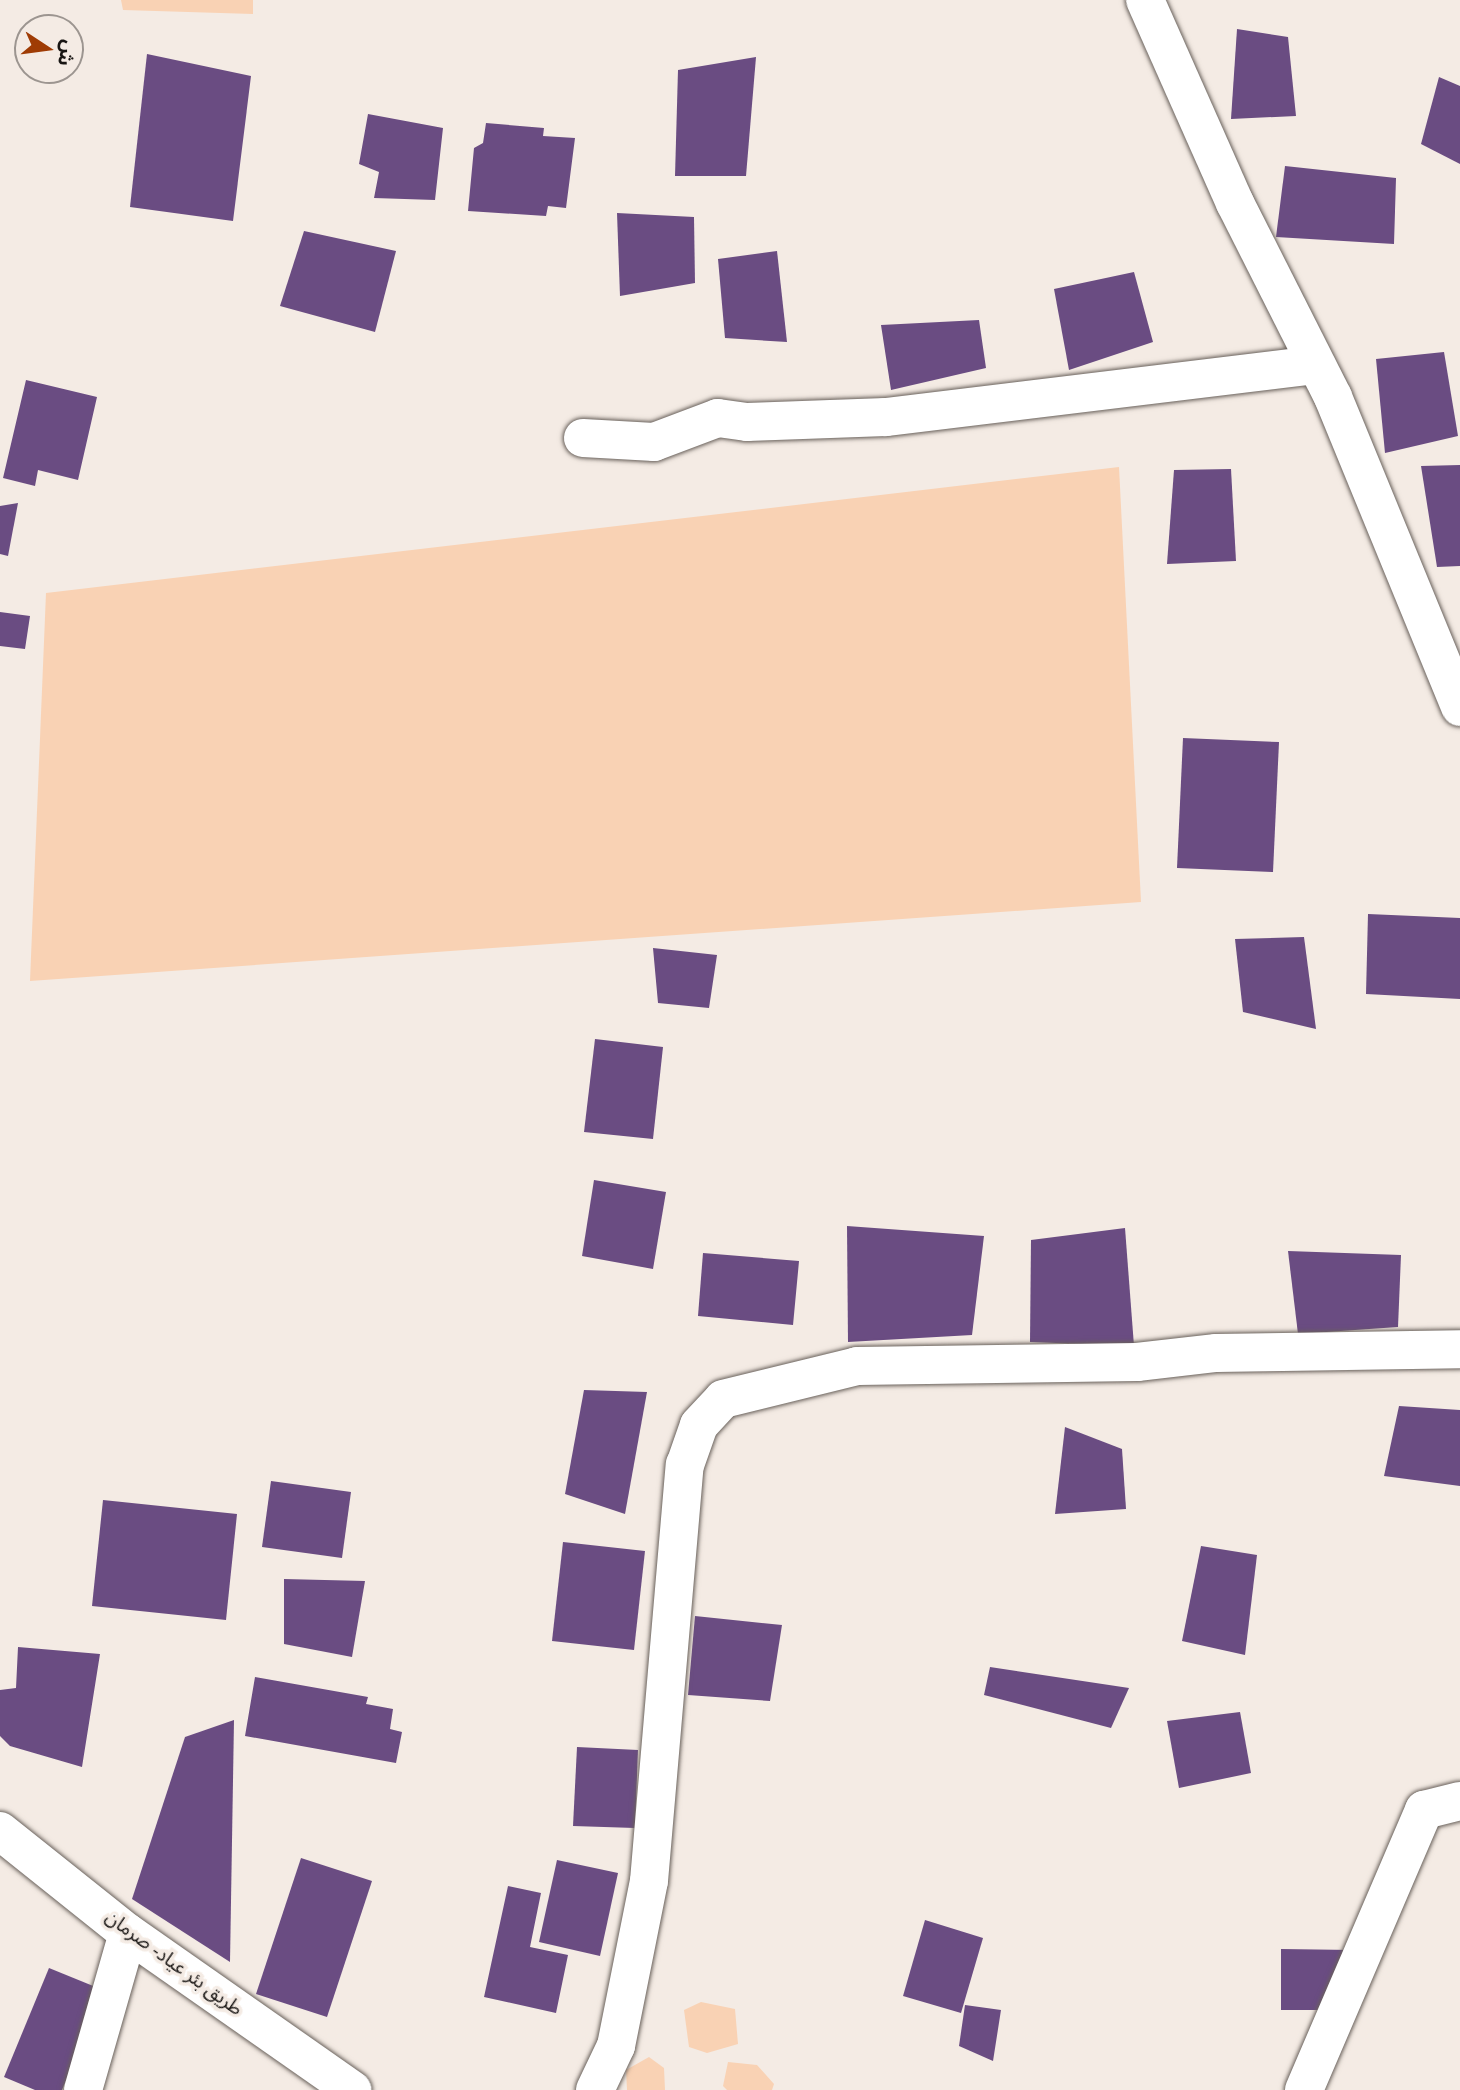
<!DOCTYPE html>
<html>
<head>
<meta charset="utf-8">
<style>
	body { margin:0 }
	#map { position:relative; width:1460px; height:2090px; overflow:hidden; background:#f4ebe4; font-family:"Public Sans","Noto Sans Arabic",sans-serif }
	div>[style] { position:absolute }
	.green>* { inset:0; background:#f9d2b4 }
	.building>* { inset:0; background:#6a4c82 }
	.roads { filter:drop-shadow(0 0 2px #69615b) drop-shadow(0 0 2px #69615b) }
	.street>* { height:38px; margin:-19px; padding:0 19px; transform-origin:19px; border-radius:19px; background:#fff }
	.highway>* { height:38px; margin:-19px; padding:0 19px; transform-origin:19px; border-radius:19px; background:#fff }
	span { translate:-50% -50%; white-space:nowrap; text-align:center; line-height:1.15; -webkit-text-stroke:7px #f4ebe4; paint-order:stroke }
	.street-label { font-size:19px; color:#181513 }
	.north { position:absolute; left:14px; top:14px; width:70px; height:70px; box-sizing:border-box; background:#f4ebe4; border:2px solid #9c9590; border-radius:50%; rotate:103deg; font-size:19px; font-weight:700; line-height:28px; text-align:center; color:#181513 }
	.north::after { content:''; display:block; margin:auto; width:24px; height:32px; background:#9f3c05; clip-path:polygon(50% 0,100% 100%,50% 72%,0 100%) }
</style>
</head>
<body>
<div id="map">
	<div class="green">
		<div style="clip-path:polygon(121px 0,253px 0,253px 14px,123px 10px)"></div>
		<div style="clip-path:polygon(1119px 467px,1141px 902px,30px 981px,46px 593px)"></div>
		<div style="clip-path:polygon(701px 2002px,735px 2009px,738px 2044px,707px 2053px,689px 2047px,684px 2010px)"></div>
		<div style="clip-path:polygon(649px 2057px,664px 2068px,665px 2090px,627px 2090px,626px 2070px)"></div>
		<div style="clip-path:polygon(728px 2062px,757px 2065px,774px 2084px,772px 2090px,727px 2090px,723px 2086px)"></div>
	</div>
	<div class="building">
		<div style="clip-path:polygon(1237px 29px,1288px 37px,1296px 116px,1231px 119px)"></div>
		<div style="clip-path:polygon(147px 54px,251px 76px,233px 221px,130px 207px)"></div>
		<div style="clip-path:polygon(756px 57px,746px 176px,675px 176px,678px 70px)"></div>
		<div style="clip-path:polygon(1439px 77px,1460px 86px,1460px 164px,1421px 144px)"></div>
		<div style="clip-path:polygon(368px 114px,443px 128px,435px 200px,374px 198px,379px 172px,359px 164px)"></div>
		<div style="clip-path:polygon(486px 123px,544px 128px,543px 136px,575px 138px,566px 208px,548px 206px,546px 216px,468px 211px,474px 148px,483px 143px)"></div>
		<div style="clip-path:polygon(1285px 166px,1396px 178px,1394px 244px,1276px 237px)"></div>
		<div style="clip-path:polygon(617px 213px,694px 217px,695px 283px,620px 296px)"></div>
		<div style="clip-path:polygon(304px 231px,396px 251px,375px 332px,280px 306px)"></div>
		<div style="clip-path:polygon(777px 251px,787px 342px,725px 338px,718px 259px)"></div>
		<div style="clip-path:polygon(1134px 272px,1153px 342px,1069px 370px,1054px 289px)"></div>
		<div style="clip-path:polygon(979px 320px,986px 368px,891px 390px,881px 325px)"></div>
		<div style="clip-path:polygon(1444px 352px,1458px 436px,1385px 453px,1376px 359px)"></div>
		<div style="clip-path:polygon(26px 380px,97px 397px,78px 480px,38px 470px,35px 486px,3px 478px)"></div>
		<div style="clip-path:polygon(1460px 465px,1460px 566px,1437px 567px,1421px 466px)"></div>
		<div style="clip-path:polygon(1231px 469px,1236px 561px,1167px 564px,1174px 470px)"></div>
		<div style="clip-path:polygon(18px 503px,8px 556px,0 554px,0 506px)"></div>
		<div style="clip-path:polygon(0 612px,30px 616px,25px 649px,0 646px)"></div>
		<div style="clip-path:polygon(1183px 738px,1279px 742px,1273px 872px,1177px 868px)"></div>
		<div style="clip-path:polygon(1368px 914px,1460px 918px,1460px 999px,1366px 994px)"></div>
		<div style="clip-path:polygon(1304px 937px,1316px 1029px,1243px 1012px,1235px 939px)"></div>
		<div style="clip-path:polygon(653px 948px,717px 955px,709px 1008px,658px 1003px)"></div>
		<div style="clip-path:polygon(595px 1039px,663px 1047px,653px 1139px,584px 1132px)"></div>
		<div style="clip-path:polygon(594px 1180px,666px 1192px,653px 1269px,582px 1256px)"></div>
		<div style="clip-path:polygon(847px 1226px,984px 1236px,972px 1335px,848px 1342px)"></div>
		<div style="clip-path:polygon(1125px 1228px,1134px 1346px,1030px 1342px,1031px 1240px)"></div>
		<div style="clip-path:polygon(1288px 1251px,1401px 1255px,1398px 1327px,1298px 1334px)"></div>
		<div style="clip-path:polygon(703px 1253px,799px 1261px,793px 1325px,698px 1316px)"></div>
		<div style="clip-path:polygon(584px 1390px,647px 1392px,625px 1514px,565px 1494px)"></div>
		<div style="clip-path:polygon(1399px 1406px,1460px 1410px,1460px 1486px,1384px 1476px)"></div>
		<div style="clip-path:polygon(1065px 1427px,1122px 1449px,1126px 1509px,1055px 1514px)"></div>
		<div style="clip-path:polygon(271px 1481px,351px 1492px,342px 1558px,262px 1547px)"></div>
		<div style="clip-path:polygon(103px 1500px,237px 1514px,226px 1620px,92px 1606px)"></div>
		<div style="clip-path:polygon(563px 1542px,645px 1551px,634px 1650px,552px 1641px)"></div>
		<div style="clip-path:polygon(1201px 1546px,1257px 1555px,1245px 1655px,1182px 1641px)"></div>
		<div style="clip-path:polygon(284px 1579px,365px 1581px,352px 1657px,284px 1644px)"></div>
		<div style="clip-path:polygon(695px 1616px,782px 1625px,770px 1701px,688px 1695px)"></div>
		<div style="clip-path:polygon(18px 1647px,100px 1654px,82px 1767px,10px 1746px,0 1736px,0 1690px,16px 1688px)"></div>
		<div style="clip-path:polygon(990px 1667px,1129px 1688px,1111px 1728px,984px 1695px)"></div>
		<div style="clip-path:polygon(255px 1677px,368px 1697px,366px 1704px,393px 1709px,390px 1729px,402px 1732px,396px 1763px,245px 1736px)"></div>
		<div style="clip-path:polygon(1240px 1712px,1251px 1773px,1179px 1788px,1167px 1721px)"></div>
		<div style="clip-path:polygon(234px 1720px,230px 1962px,132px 1899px,185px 1737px)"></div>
		<div style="clip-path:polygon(577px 1747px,638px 1750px,635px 1828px,573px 1826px)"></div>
		<div style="clip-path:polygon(301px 1858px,372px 1881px,327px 2017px,256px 1994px)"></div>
		<div style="clip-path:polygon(557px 1860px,618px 1873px,600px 1956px,539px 1942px)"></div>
		<div style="clip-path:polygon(508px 1886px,541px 1893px,530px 1947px,568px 1955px,556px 2013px,484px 1997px)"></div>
		<div style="clip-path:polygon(925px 1920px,983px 1938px,961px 2013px,903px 1996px)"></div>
		<div style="clip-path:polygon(1281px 1949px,1352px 1950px,1352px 2010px,1281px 2010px)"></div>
		<div style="clip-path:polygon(49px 1968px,103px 1990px,62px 2090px,35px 2090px,4px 2077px)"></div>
		<div style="clip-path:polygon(965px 2005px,1001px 2010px,993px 2061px,959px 2046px)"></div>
	</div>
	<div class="roads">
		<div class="street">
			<div style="left:1145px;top:0;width:222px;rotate:66.1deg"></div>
			<div style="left:1235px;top:203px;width:217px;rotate:63.2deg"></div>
			<div style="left:1333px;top:397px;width:335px;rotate:67.7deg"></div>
			<div style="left:583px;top:438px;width:71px;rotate:3.2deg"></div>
			<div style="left:654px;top:442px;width:68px;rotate:-20.6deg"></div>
			<div style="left:718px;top:418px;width:29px;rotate:8deg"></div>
			<div style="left:747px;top:422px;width:139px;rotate:-2.1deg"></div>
			<div style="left:886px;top:417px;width:433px;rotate:-6.9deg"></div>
			<div style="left:83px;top:2090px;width:163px;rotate:-74deg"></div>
			<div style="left:595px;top:2090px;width:49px;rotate:-64.5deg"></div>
			<div style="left:616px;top:2046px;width:168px;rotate:-78.7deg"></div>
			<div style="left:649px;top:1881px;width:418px;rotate:-85.1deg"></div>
			<div style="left:685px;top:1465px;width:42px;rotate:-70.7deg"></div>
			<div style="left:699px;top:1425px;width:35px;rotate:-47deg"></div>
			<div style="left:723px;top:1399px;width:138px;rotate:-13.8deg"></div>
			<div style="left:857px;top:1366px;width:280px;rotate:-0.8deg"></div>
			<div style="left:1137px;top:1362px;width:80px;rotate:-6.5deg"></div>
			<div style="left:1216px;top:1353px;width:244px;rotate:-0.9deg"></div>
			<div style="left:1304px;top:2090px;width:305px;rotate:-66.8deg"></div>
			<div style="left:1424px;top:1810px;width:37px;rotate:-14deg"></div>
		</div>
		<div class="highway">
			<div style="left:0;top:1831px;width:164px;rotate:38.6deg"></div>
			<div style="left:128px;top:1933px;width:274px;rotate:35deg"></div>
		</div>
	</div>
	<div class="street-label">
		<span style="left:174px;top:1963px;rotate:36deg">طريق بئر عياد - صرمان</span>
	</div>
	<div class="north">ش</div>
</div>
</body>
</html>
